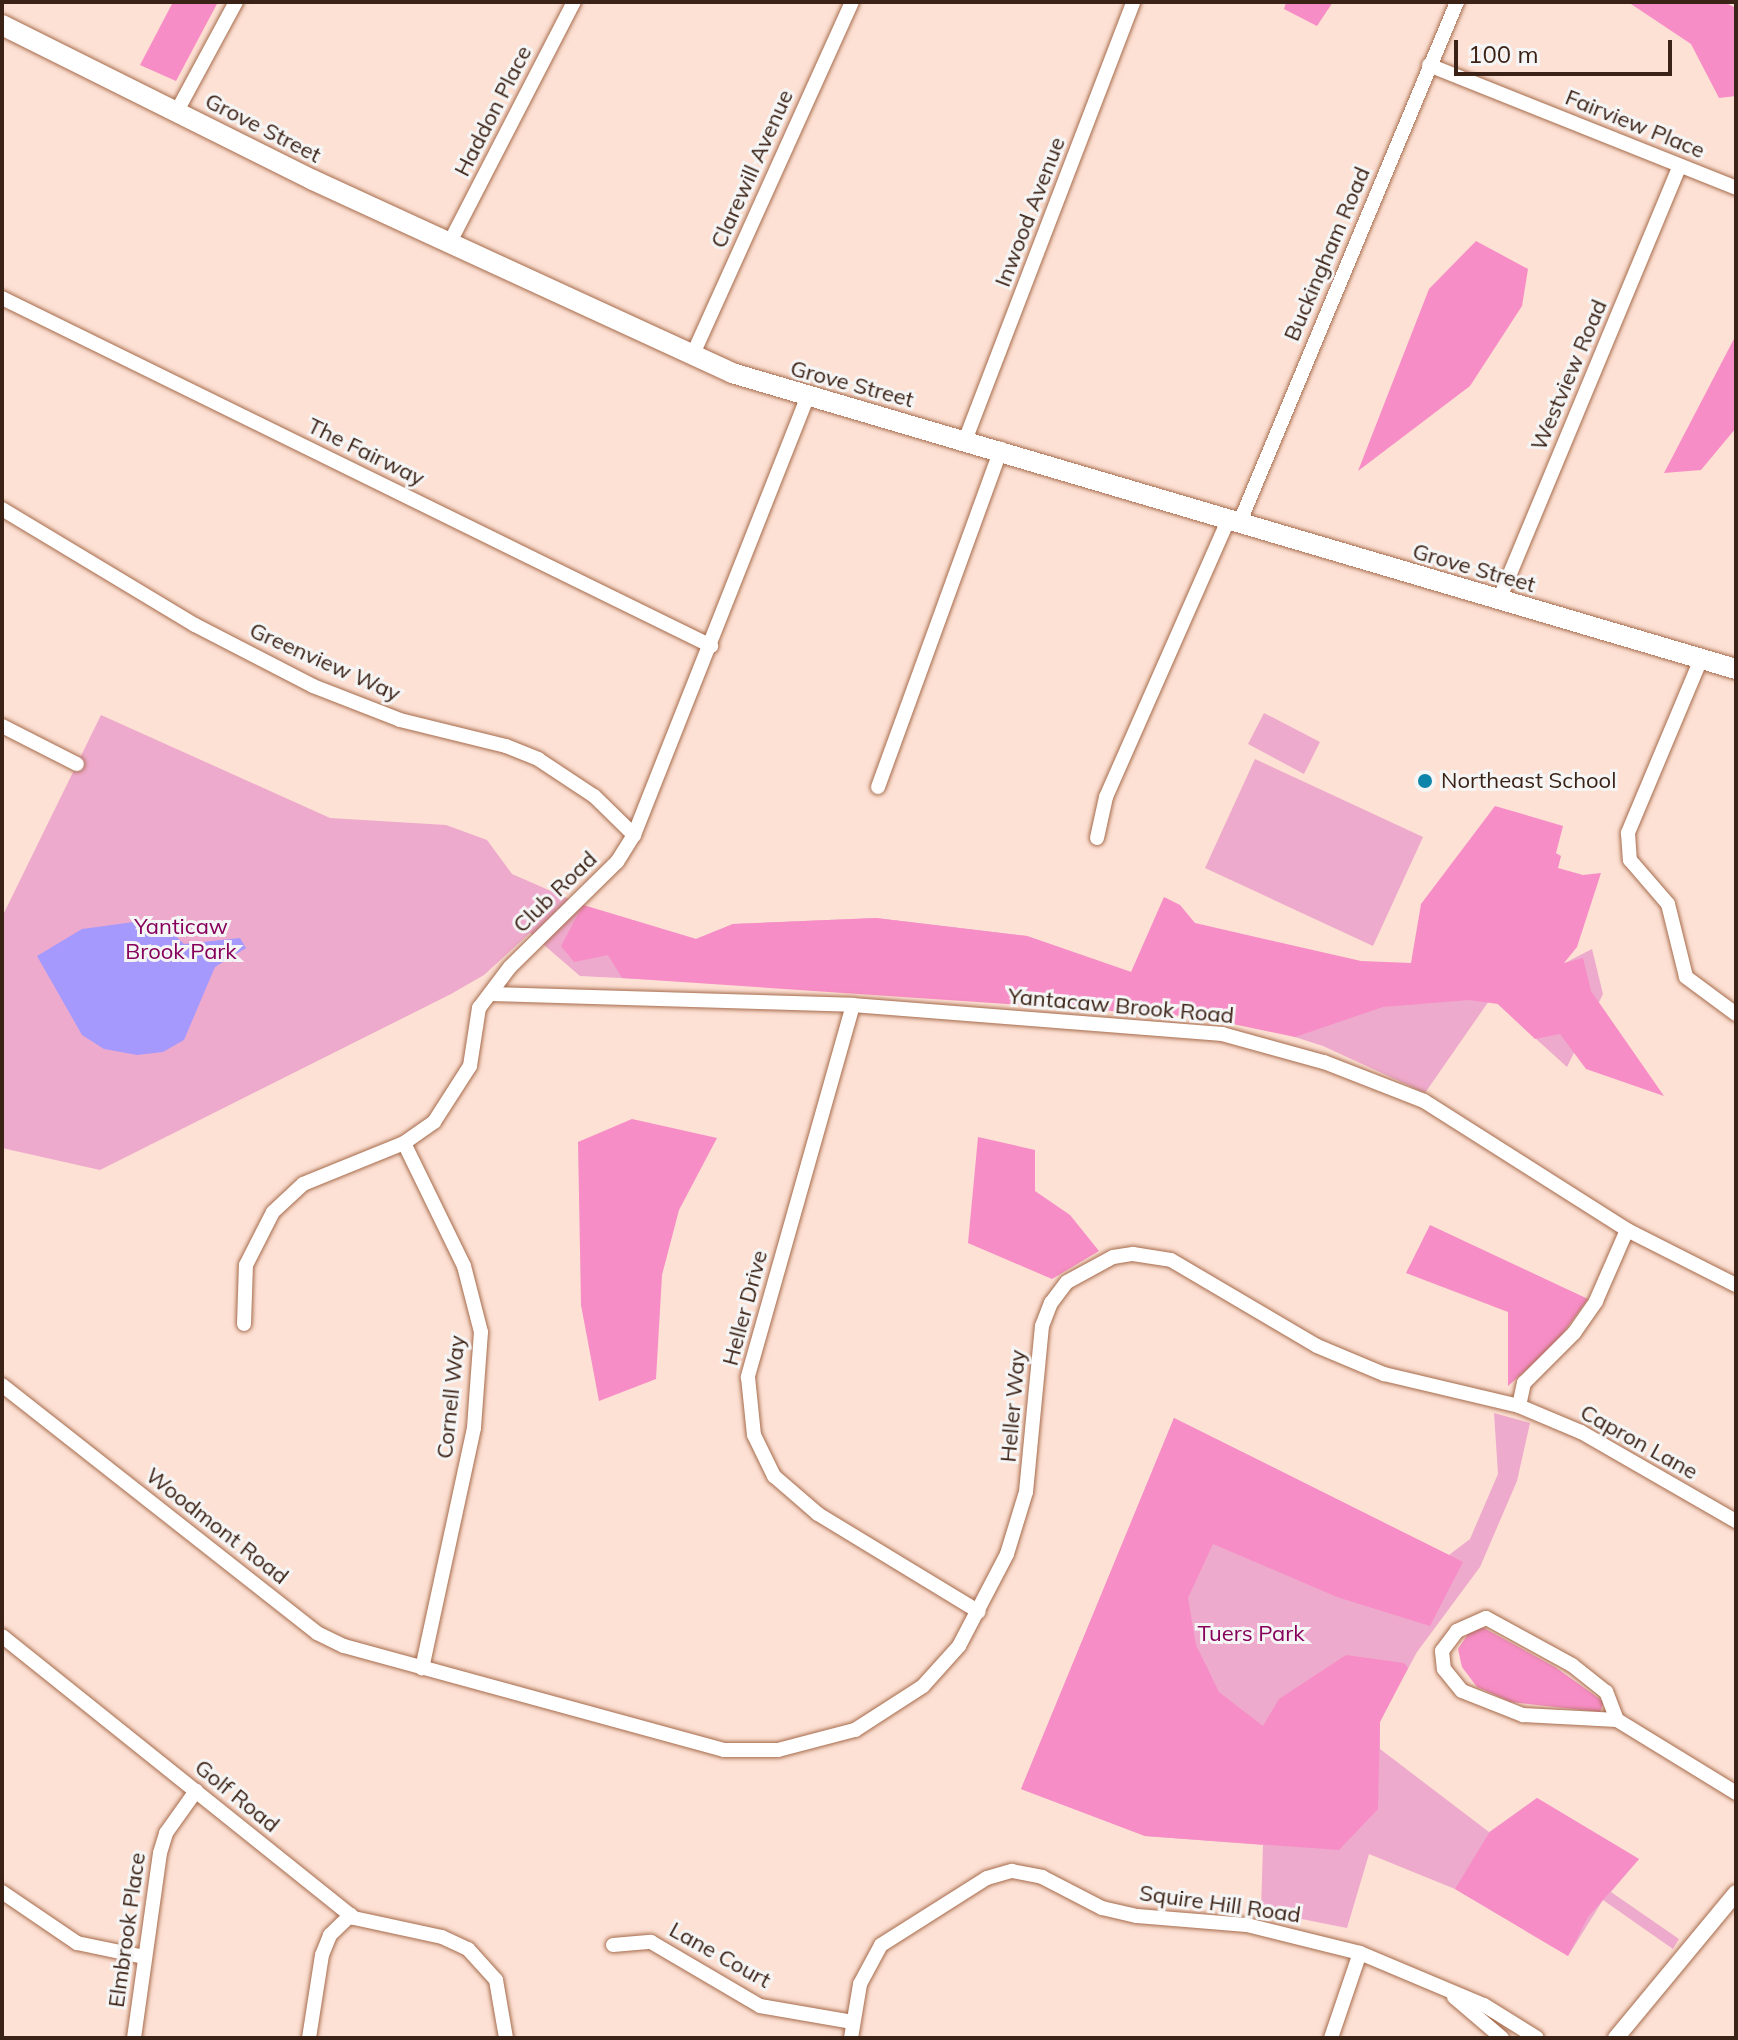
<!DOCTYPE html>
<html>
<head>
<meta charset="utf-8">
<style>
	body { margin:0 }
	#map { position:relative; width:1738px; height:2040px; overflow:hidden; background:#fde1d4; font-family:Mulish,sans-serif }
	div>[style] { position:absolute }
	.green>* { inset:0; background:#eac }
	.forest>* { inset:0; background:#f78dc6 }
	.water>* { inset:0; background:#a599fe }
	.roads { filter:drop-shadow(0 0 2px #a66b4c) drop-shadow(0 0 2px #a66b4c) }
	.minor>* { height:14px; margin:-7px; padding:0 7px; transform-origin:7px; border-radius:7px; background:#fff }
	.tertiary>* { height:16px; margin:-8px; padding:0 8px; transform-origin:8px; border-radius:8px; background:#fff }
	.secondary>* { height:20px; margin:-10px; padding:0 10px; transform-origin:10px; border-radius:10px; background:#fff }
	.dots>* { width:22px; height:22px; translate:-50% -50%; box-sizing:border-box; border:4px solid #f5f5f5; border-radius:50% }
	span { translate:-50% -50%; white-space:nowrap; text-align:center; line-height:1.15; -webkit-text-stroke:6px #f5f5f5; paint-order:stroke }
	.street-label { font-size:22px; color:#3b2216 }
	.poi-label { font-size:22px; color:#3b2216 }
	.left { translate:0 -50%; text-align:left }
	.park-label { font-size:22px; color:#86005b }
	.frame { position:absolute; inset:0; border:4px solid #3b2216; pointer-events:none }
	.scale { position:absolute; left:1454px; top:40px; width:218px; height:36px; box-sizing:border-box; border:4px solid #3b2216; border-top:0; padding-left:10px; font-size:24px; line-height:28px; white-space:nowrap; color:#3b2216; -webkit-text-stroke:6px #f5f5f5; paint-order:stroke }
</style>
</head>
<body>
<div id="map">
	<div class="green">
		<div style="clip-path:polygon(1264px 713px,1320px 742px,1304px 774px,1248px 744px)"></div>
		<div style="clip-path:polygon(101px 715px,330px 818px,446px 825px,487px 840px,512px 874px,583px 905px,696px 939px,733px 924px,876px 918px,1027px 936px,1131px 972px,1420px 985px,1561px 965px,1592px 949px,1603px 994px,1567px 1067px,1491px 998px,1425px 1093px,1323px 1046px,1264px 1027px,1200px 1017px,859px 990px,580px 976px,530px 933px,484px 975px,451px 994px,100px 1170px,2px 1148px,2px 917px)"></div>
		<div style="clip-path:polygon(1255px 759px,1423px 837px,1373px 946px,1205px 868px)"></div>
		<div style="clip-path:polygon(1494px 1413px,1530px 1423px,1517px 1481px,1480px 1567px,1417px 1652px,1380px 1721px,1380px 1749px,1489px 1832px,1537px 1798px,1639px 1859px,1611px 1892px,1679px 1939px,1673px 1949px,1603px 1900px,1568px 1956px,1455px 1889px,1369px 1854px,1347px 1928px,1261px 1911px,1263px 1845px,1145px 1836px,1021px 1789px,1174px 1418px,1449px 1555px,1470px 1539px,1498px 1474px)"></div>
	</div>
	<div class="forest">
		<div style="clip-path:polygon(173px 2px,218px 2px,176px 81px,140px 65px)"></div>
		<div style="clip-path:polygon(1286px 2px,1333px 2px,1317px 26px,1284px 9px)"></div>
		<div style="clip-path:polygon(1628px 2px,1724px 2px,1736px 8px,1736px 96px,1719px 98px,1691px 44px)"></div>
		<div style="clip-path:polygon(1476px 241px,1528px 269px,1522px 306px,1470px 386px,1358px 471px,1429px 289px)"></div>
		<div style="clip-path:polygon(1736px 335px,1736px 428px,1701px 470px,1664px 473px)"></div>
		<div style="clip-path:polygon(1495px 806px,1563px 826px,1556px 853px,1561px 856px,1558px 868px,1583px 875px,1601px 873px,1577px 947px,1564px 963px,1583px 958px,1591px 991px,1664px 1096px,1586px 1069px,1560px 1034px,1535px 1039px,1498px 1004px,1469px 1000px,1383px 1007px,1295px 1037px,1200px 1017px,622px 978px,608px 955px,574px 962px,561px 946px,583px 905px,696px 939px,733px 924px,876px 918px,1027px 936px,1131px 972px,1164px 897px,1180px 905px,1195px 923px,1361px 961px,1411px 963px,1421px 904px)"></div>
		<div style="clip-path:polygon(632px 1119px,717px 1138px,679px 1210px,662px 1275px,656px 1379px,599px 1401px,581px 1305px,578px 1142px)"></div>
		<div style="clip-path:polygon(978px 1137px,1035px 1150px,1035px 1191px,1070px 1215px,1099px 1251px,1052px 1279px,968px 1243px)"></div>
		<div style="clip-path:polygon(1430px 1225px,1588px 1299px,1556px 1343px,1508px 1386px,1508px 1312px,1406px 1273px)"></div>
		<div style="clip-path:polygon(1174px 1418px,1463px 1562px,1430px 1626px,1337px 1597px,1213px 1544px,1188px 1598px,1196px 1645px,1219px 1692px,1263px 1726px,1279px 1699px,1346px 1655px,1404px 1663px,1408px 1668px,1380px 1722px,1378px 1809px,1339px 1850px,1145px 1836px,1021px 1789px)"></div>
		<div style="clip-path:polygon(1482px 1627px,1555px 1667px,1604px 1702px,1600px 1712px,1511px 1702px,1477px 1687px,1462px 1667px,1458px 1649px,1470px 1631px)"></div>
		<div style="clip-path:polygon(1537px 1798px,1639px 1859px,1588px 1917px,1568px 1956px,1455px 1889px,1489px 1833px)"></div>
	</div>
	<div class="water">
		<div style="clip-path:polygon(141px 921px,164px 925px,184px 944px,240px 938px,246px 948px,215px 967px,184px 1040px,163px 1052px,137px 1055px,104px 1049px,82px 1035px,37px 956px,82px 929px)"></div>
	</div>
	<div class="roads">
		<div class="minor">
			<div style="left:1429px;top:65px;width:331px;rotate:21.8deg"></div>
			<div style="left:177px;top:111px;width:124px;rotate:-61.6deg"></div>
			<div style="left:451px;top:240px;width:268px;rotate:-62.7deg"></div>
			<div style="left:2px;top:298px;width:790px;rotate:26.14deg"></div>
			<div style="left:693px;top:354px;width:386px;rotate:-65.7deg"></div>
			<div style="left:966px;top:438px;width:467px;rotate:-69deg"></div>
			<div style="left:2px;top:509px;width:225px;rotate:31deg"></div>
			<div style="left:195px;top:625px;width:133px;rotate:27.3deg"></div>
			<div style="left:313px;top:686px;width:93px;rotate:21.3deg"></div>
			<div style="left:400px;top:720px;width:109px;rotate:13.8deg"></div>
			<div style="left:506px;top:746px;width:35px;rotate:22deg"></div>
			<div style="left:538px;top:759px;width:67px;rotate:33.5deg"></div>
			<div style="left:594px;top:796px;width:56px;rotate:44.3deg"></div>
			<div style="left:1239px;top:524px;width:566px;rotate:-67.33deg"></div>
			<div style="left:1499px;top:600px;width:470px;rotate:-67.4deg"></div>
			<div style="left:1701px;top:659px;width:189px;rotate:112.8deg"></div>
			<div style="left:1628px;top:833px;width:27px;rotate:86deg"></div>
			<div style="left:1630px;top:860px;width:58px;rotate:49.2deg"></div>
			<div style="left:1668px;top:904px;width:75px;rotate:76.1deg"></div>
			<div style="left:1686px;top:977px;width:62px;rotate:36.5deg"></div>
			<div style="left:2px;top:726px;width:84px;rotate:26.9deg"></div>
			<div style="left:878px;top:787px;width:360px;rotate:-70deg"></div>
			<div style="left:1097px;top:838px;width:42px;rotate:-77.6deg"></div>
			<div style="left:1106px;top:797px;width:303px;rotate:-66.2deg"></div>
			<div style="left:490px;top:994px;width:363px;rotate:1.7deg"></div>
			<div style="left:853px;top:1005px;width:370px;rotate:4.5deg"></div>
			<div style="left:1222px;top:1034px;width:106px;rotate:15.4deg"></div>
			<div style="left:1324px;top:1062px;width:107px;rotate:21.3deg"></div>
			<div style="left:1424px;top:1101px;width:241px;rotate:32.4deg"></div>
			<div style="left:1627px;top:1230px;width:122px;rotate:26.8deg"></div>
			<div style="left:853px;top:1005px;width:387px;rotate:105.8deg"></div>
			<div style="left:748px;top:1377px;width:58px;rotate:84.1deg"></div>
			<div style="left:754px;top:1435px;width:46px;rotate:64deg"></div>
			<div style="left:774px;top:1476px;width:58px;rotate:40.8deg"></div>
			<div style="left:818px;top:1514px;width:188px;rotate:31.3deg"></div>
			<div style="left:404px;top:1143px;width:137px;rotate:64deg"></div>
			<div style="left:464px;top:1266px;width:68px;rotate:75.6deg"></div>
			<div style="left:481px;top:1332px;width:96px;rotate:94.2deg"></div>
			<div style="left:474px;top:1428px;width:246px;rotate:102.2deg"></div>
			<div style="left:244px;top:1324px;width:59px;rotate:-88.1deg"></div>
			<div style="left:246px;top:1265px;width:59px;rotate:-63deg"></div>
			<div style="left:273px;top:1212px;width:41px;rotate:-43deg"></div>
			<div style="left:303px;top:1184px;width:109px;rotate:-22.1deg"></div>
			<div style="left:404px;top:1143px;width:37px;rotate:-35deg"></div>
			<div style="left:434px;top:1122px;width:67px;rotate:-57.3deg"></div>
			<div style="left:470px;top:1066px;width:59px;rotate:-81.2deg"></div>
			<div style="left:479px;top:1008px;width:51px;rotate:-52.9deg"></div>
			<div style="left:510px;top:967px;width:150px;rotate:-44.5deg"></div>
			<div style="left:617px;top:862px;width:32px;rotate:-58deg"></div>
			<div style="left:634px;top:835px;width:470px;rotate:-68.4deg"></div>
			<div style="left:2px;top:1385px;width:401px;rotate:38.2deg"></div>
			<div style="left:317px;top:1633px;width:30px;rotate:26deg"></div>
			<div style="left:344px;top:1646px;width:394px;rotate:15.3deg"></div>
			<div style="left:724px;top:1750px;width:54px"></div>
			<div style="left:778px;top:1750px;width:80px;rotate:-14.6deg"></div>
			<div style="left:855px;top:1730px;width:81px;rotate:-32.9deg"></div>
			<div style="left:923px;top:1686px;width:54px;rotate:-48deg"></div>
			<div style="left:959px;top:1646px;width:104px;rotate:-62.4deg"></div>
			<div style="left:1007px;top:1554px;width:65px;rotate:-73deg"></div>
			<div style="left:1026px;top:1492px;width:167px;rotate:-84.5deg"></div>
			<div style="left:1042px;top:1326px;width:25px;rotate:-69deg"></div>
			<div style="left:1051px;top:1303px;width:26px;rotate:-53deg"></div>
			<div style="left:1067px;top:1282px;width:52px;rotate:-28.5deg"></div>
			<div style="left:1113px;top:1257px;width:20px;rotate:-9deg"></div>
			<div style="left:1133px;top:1254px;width:38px;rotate:9deg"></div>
			<div style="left:1171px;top:1260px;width:169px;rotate:30.5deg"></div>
			<div style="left:1317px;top:1346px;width:73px;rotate:22.7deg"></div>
			<div style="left:1384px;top:1374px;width:139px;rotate:13.3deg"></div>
			<div style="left:1519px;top:1406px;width:67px;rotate:22.8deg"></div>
			<div style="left:1581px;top:1432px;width:179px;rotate:29.9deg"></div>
			<div style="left:1519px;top:1406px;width:24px;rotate:-78deg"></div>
			<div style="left:1524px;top:1383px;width:71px;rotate:-45deg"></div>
			<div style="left:1574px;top:1333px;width:39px;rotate:-55deg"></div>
			<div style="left:1596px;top:1301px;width:77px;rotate:-66.4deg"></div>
			<div style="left:2px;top:1636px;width:451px;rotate:38.7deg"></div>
			<div style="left:354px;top:1918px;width:90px;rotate:12.2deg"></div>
			<div style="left:442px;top:1937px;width:29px;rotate:25deg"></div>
			<div style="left:468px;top:1949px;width:42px;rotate:47.9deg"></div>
			<div style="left:496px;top:1980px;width:59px;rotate:80.2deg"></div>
			<div style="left:1617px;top:1720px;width:30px;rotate:-111deg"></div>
			<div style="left:1606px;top:1692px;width:43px;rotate:-141.5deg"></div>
			<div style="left:1572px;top:1665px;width:98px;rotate:-151.3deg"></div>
			<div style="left:1486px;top:1618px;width:32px;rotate:156deg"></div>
			<div style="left:1457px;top:1631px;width:25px;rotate:127deg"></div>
			<div style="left:1442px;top:1651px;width:18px;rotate:84deg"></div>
			<div style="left:1444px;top:1669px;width:28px;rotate:51deg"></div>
			<div style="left:1462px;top:1691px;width:66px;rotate:21.5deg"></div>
			<div style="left:1523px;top:1715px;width:94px;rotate:3deg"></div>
			<div style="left:1617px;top:1720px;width:140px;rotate:31.5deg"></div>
			<div style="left:2px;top:1892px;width:91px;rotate:34.2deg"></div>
			<div style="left:77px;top:1943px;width:68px;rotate:11.8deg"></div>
			<div style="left:613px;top:1945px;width:38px;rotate:-5deg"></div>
			<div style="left:651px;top:1942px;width:126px;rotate:30.4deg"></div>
			<div style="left:760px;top:2006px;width:94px;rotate:9.8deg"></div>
			<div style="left:1454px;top:1997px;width:63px;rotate:40.5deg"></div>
			<div style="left:134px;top:2038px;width:187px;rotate:-82deg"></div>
			<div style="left:160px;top:1853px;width:21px;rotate:-73deg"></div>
			<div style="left:166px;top:1833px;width:52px;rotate:-54.5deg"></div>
			<div style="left:309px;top:2038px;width:84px;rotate:-81.1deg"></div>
			<div style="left:322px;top:1955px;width:22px;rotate:-68deg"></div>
			<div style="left:330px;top:1935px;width:29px;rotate:-44deg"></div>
			<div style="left:851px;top:2038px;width:55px;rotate:-80.5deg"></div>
			<div style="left:860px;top:1984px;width:44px;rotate:-61.7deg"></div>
			<div style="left:881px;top:1945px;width:125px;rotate:-32.3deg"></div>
			<div style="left:987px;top:1878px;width:26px;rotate:-16deg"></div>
			<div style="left:1012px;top:1871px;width:31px;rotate:11deg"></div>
			<div style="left:1042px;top:1877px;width:68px;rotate:27.3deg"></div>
			<div style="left:1102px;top:1908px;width:36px;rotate:13deg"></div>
			<div style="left:1137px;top:1916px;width:110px;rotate:4.7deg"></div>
			<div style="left:1247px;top:1925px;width:116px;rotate:13.9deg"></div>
			<div style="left:1360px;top:1953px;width:134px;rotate:22.8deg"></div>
			<div style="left:1484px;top:2005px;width:62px;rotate:31.9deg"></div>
			<div style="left:1331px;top:2038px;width:90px;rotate:-71.2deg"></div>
		</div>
		<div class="tertiary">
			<div style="left:1616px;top:2038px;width:188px;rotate:-50.4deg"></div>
		</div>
		<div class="secondary">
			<div style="left:2px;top:25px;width:347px;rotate:26.5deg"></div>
			<div style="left:313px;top:180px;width:461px;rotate:24.7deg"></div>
			<div style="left:732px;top:373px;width:1047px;rotate:16.43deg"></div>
		</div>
	</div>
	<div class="dots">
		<div style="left:1425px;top:781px;background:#0f84aa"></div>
	</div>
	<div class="street-label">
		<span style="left:493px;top:111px;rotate:-63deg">Haddon Place</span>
		<span style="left:1635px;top:124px;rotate:22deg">Fairview Place</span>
		<span style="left:263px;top:128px;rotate:27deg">Grove Street</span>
		<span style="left:752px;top:169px;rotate:-66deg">Clarewill Avenue</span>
		<span style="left:1030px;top:212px;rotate:-69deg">Inwood Avenue</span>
		<span style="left:1327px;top:254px;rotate:-67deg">Buckingham Road</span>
		<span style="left:1569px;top:375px;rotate:-67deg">Westview Road</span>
		<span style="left:852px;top:384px;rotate:15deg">Grove Street</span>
		<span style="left:366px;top:452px;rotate:26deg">The Fairway</span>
		<span style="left:1474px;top:568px;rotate:16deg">Grove Street</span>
		<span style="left:325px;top:662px;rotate:24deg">Greenview Way</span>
		<span style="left:555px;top:892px;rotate:-44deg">Club Road</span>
		<span style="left:1121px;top:1006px;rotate:5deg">Yantacaw Brook Road</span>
		<span style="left:745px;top:1308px;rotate:-75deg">Heller Drive</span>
		<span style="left:451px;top:1397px;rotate:-84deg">Cornell Way</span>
		<span style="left:1013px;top:1406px;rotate:-85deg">Heller Way</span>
		<span style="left:1639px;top:1442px;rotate:29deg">Capron Lane</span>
		<span style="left:217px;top:1526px;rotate:38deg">Woodmont Road</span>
		<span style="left:237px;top:1796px;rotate:39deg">Golf Road</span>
		<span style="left:1220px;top:1904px;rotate:8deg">Squire Hill Road</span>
		<span style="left:127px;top:1930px;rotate:-82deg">Elmbrook Place</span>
		<span style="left:720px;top:1955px;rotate:29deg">Lane Court</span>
	</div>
	<div class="poi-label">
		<span class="left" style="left:1441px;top:781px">Northeast School</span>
	</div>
	<div class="park-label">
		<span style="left:181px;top:939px">Yanticaw<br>Brook Park</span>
		<span style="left:1251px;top:1634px">Tuers Park</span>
	</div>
	<div class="frame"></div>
	<div class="scale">100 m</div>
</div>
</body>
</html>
